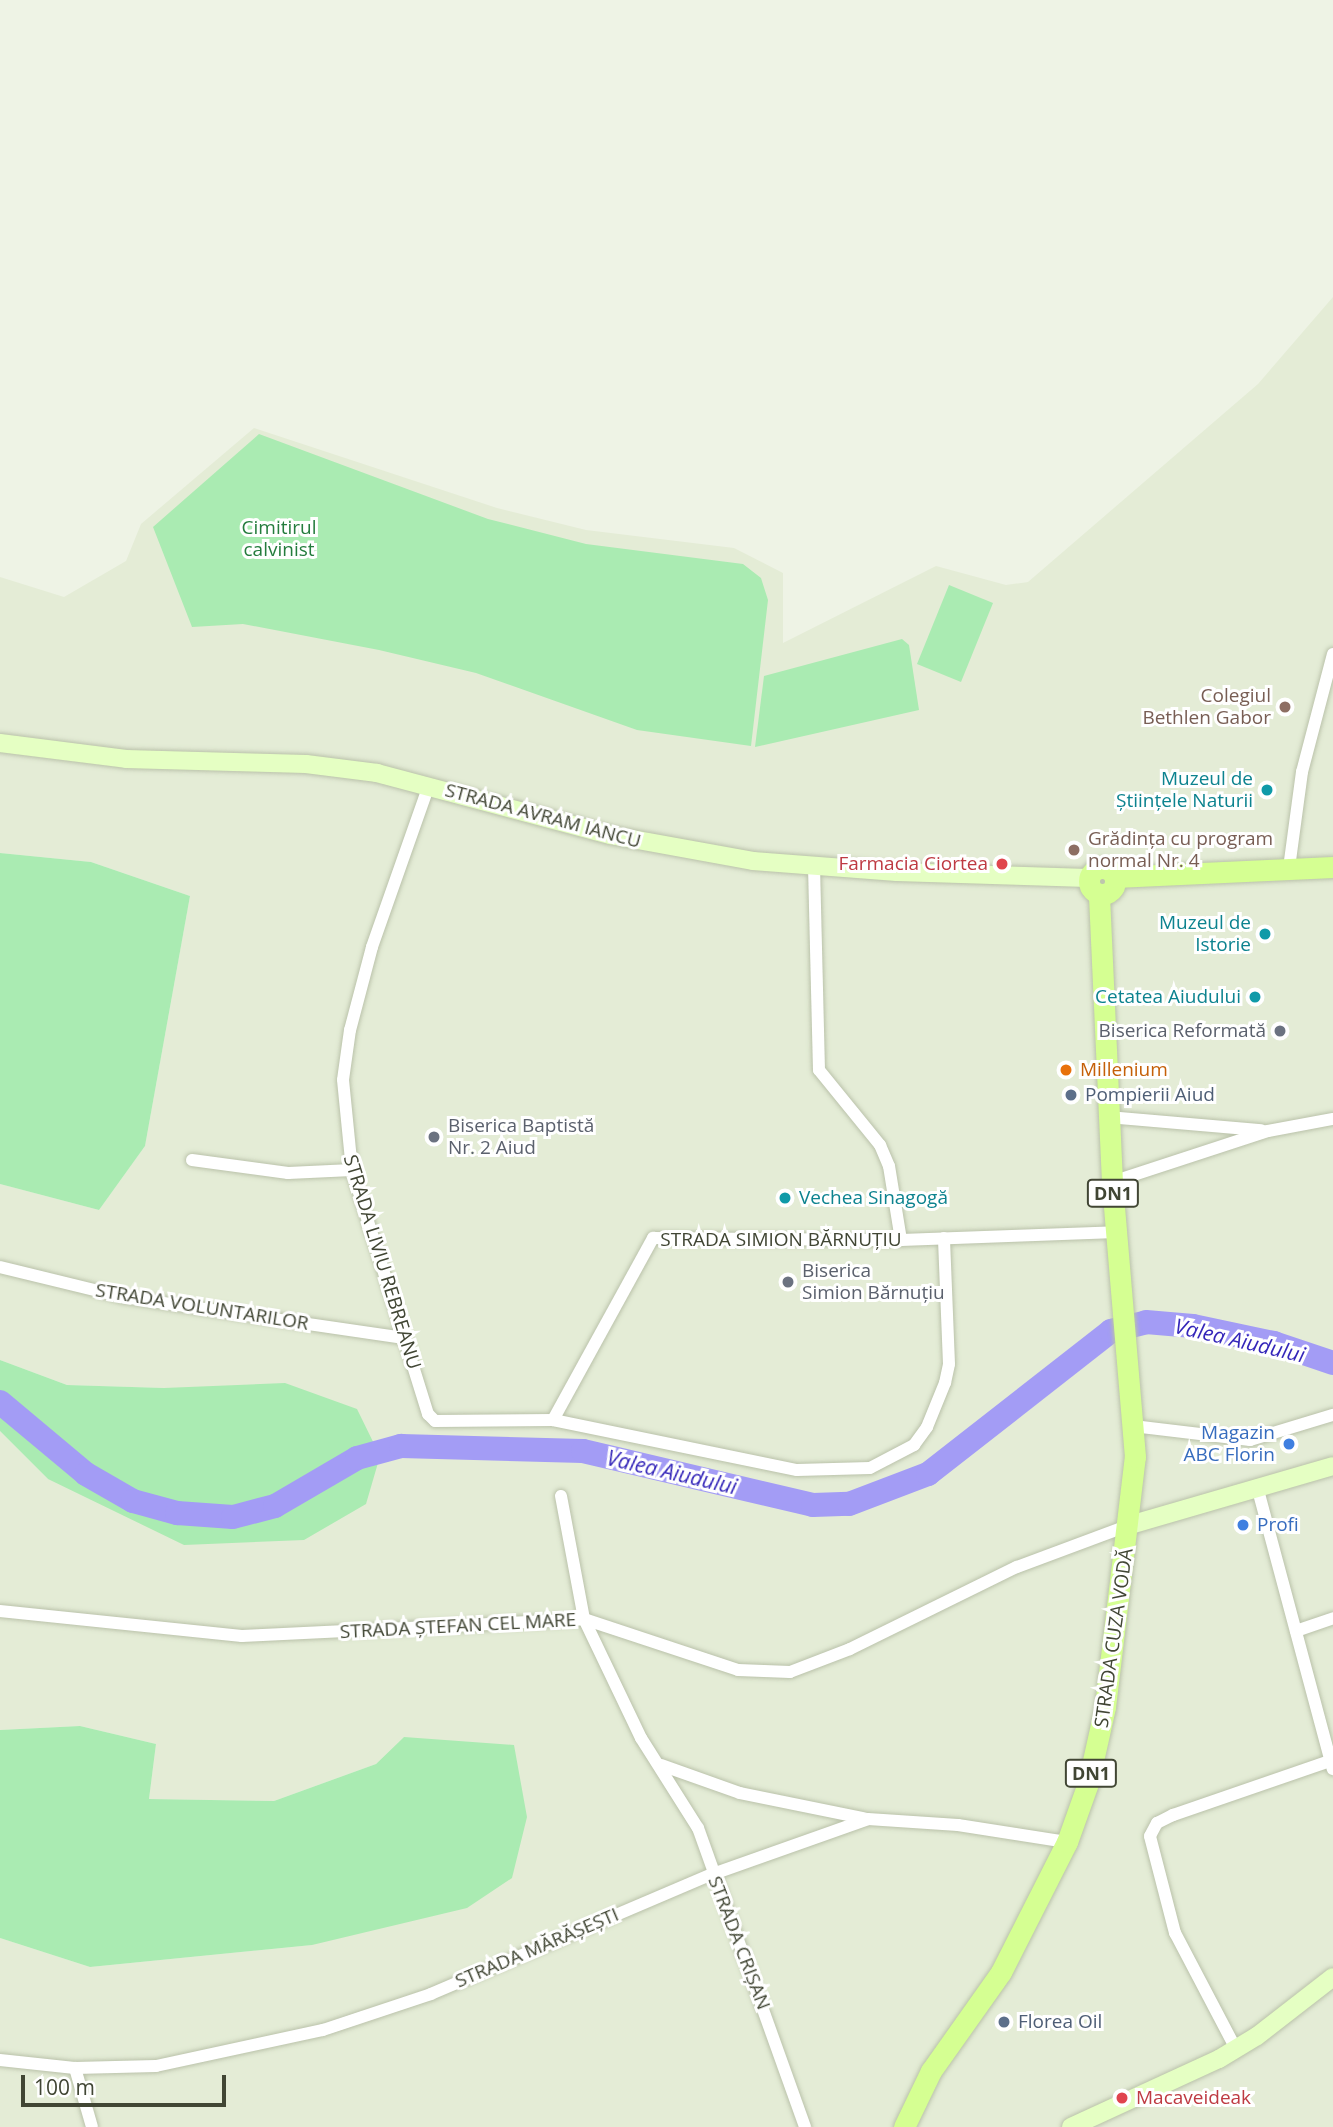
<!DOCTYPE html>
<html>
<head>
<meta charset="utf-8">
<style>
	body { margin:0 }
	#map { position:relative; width:1333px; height:2127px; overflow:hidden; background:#eef3e5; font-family:"Open Sans",sans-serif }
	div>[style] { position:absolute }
	.residential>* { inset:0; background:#e4ecd6 }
	.green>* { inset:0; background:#aaebb2 }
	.river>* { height:24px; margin:-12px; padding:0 12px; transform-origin:12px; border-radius:12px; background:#a39cf5 }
	.roads { filter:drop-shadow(0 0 2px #bac2aa) drop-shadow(0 0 2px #bac2aa) }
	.street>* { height:12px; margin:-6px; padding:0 6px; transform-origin:6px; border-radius:6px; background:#fff }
	.secondary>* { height:18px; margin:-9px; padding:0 9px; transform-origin:9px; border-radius:9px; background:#e5ffc3 }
	.primary>* { height:21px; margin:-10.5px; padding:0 10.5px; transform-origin:10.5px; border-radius:10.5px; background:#d5ff92 }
	.primary>.ring { margin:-10.5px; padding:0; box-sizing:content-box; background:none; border:21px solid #d5ff92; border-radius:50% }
	.dots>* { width:19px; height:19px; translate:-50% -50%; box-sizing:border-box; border:4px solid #fff; border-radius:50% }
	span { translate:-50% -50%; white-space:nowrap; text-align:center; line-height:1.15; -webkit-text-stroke:6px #fff; paint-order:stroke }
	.shield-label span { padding:2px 5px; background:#fff; border:2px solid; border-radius:5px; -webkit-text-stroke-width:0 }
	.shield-label { font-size:18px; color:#414634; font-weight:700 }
	.park-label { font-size:19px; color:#247c3d }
	.education-label { font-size:19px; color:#785e54 }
	.right { translate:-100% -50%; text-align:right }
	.left { translate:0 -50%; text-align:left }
	.culture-label { font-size:19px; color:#0d838f }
	.street-label { font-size:19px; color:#414634 }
	.health-label { font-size:19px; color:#be3a42 }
	.worship-label { font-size:19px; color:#5b616d }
	.food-label { font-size:19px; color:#c56008 }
	.service-label { font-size:19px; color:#4e5e75 }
	.shop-label { font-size:19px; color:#366cbe }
	.water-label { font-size:21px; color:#3426b9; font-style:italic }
	.scale { position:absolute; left:21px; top:2075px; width:205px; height:32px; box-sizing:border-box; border:4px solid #414634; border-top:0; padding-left:9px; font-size:21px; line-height:24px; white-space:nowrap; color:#414634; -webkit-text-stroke:5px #fff; paint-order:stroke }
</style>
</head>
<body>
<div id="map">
	<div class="residential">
		<div style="clip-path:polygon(1333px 297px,1333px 2127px,0 2127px,0 1938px,90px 1967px,312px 1945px,404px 1737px,376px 1764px,274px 1801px,149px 1799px,156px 1744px,80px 1726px,0 1730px,0 1431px,48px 1479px,164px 1388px,67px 1385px,0 1360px,0 1184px,99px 1210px,145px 1146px,190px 896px,91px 862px,0 853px,0 577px,64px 597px,126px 561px,141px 524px,254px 428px,497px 508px,586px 530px,734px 548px,783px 573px,783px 643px,936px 566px,1006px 585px,1028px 582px,1258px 384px)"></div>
	</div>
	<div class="green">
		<div style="clip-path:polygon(259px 434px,488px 519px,586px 544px,743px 564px,761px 578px,768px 600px,751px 746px,637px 730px,476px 673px,379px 650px,243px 624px,192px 627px,153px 527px)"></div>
		<div style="clip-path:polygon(949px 585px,993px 603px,961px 682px,917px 664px)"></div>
		<div style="clip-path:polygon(902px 639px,909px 645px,919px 710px,755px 747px,764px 676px)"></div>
		<div style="clip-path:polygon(0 853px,91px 862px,190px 896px,145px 1146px,99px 1210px,0 1184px)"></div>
		<div style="clip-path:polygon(0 1360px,67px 1385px,164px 1388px,285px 1383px,357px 1409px,380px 1456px,366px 1504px,304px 1540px,184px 1545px,48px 1479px,0 1431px)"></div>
		<div style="clip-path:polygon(80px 1726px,156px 1744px,149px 1799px,274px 1801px,376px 1764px,404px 1737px,514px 1745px,527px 1817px,512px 1878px,467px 1908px,312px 1945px,90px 1967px,0 1938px,0 1730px)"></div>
	</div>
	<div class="river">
		<div style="left:0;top:1402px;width:112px;rotate:39.9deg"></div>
		<div style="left:86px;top:1474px;width:54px;rotate:29.9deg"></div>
		<div style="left:133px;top:1501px;width:46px;rotate:15.3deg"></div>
		<div style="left:177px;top:1513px;width:56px;rotate:4.1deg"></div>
		<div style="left:233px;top:1517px;width:43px;rotate:-14.7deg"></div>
		<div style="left:275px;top:1506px;width:95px;rotate:-30.3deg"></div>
		<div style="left:357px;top:1458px;width:46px;rotate:-15.3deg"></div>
		<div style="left:401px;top:1446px;width:182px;rotate:1.6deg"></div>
		<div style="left:583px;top:1451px;width:236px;rotate:13.2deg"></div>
		<div style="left:813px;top:1505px;width:36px;rotate:-2deg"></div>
		<div style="left:849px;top:1504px;width:85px;rotate:-20.8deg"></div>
		<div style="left:928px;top:1474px;width:232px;rotate:-38deg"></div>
		<div style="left:1111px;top:1331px;width:36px;rotate:-14deg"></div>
		<div style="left:1146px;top:1322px;width:47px;rotate:4.9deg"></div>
		<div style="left:1193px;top:1326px;width:83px;rotate:11.9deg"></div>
		<div style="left:1274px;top:1343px;width:62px;rotate:18.7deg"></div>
	</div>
	<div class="roads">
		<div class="street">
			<div style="left:429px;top:785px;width:172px;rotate:109.4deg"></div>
			<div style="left:372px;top:947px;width:86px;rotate:104.8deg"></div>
			<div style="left:350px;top:1030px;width:50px;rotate:98deg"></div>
			<div style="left:343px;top:1080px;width:90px;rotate:84.3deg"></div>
			<div style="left:352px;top:1170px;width:256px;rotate:72.7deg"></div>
			<div style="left:428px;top:1414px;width:10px;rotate:45deg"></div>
			<div style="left:435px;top:1421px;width:118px;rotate:-0.5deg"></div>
			<div style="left:553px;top:1420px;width:249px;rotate:11.6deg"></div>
			<div style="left:797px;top:1470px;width:73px;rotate:-1.6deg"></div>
			<div style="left:870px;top:1468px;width:50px;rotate:-27.6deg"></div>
			<div style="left:914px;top:1445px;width:22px;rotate:-54deg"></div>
			<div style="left:927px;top:1427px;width:48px;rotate:-67.8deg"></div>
			<div style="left:945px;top:1383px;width:19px;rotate:-78deg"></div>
			<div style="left:949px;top:1364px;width:126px;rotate:-92.3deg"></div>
			<div style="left:814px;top:866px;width:204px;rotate:88.6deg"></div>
			<div style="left:819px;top:1070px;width:97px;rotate:50.9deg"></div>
			<div style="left:880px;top:1145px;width:23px;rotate:67deg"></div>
			<div style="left:889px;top:1166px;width:75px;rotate:80.8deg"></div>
			<div style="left:1289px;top:868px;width:97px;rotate:-82.3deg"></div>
			<div style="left:1302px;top:772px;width:122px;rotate:-75.3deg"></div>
			<div style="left:1108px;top:1117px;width:154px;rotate:4.9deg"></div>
			<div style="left:192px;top:1160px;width:97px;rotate:7.7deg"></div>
			<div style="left:288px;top:1173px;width:64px;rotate:-2.7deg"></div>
			<div style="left:1112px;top:1182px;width:164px;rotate:-18.1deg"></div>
			<div style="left:1268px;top:1131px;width:66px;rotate:-10.5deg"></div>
			<div style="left:0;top:1267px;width:127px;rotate:13.7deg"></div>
			<div style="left:123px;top:1297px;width:285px;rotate:8.3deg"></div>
			<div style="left:553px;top:1420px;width:208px;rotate:-61.2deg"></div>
			<div style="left:653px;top:1238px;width:248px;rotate:0.5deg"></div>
			<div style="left:901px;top:1240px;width:215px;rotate:-2.1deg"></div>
			<div style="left:1133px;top:1426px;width:118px;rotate:6.8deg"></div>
			<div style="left:1250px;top:1440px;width:87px;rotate:-16.8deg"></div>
			<div style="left:1258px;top:1490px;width:289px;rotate:75deg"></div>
			<div style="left:561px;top:1496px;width:125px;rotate:79.4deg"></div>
			<div style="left:584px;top:1619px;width:132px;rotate:64.4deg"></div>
			<div style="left:641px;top:1738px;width:107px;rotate:57.7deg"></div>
			<div style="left:698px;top:1828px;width:318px;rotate:70.3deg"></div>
			<div style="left:0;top:1611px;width:243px;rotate:5.9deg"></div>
			<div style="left:242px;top:1636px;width:342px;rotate:-2.8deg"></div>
			<div style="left:584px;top:1619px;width:162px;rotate:18.3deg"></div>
			<div style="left:738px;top:1670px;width:52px;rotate:2.2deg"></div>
			<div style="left:790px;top:1672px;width:64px;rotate:-21deg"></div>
			<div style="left:850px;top:1649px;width:186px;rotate:-26.2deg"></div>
			<div style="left:1017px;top:1567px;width:121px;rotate:-20.4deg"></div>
			<div style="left:1296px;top:1631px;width:39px;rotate:-19deg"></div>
			<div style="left:661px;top:1765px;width:84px;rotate:19.5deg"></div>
			<div style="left:740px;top:1793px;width:126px;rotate:11.5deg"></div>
			<div style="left:1236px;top:2049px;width:131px;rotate:-117.7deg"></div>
			<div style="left:1175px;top:1933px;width:100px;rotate:-104.5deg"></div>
			<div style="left:1150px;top:1836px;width:15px;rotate:-62deg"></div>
			<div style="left:1157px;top:1823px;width:18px;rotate:-27deg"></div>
			<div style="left:1173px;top:1815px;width:169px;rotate:-19deg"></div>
			<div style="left:0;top:2060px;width:75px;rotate:6.1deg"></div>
			<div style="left:75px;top:2068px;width:81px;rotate:-1.4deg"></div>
			<div style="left:156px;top:2066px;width:171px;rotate:-12.2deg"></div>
			<div style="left:323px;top:2030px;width:114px;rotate:-18.4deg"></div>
			<div style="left:431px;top:1994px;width:306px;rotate:-23.1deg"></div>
			<div style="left:713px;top:1874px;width:164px;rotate:-19.5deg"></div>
			<div style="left:868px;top:1819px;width:90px;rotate:3.8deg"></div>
			<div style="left:958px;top:1825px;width:110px;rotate:8.9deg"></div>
			<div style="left:75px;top:2068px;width:61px;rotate:73.9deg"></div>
		</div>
		<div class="secondary">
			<div style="left:0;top:743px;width:127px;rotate:7.2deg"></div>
			<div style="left:126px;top:759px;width:180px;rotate:1.6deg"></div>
			<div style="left:306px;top:764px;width:72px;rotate:7.2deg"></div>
			<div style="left:377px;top:773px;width:241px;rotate:14.9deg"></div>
			<div style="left:610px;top:835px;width:145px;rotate:10.3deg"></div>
			<div style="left:753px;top:861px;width:144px;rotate:4.4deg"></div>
			<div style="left:897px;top:872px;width:191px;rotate:1.8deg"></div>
			<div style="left:1130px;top:1525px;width:211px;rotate:-16.2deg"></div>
			<div style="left:1071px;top:2127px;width:163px;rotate:-24.7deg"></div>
			<div style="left:1219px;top:2059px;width:44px;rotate:-31.2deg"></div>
			<div style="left:1257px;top:2036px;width:96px;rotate:-37.8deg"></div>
		</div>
		<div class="primary">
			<div class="ring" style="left:1089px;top:868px;width:5px;height:5px"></div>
			<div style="left:1115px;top:877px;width:218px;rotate:-2.6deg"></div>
			<div style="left:904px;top:2127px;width:62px;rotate:-64.3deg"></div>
			<div style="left:931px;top:2071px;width:121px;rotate:-54.7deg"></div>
			<div style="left:1001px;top:1972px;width:146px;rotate:-63.1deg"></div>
			<div style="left:1067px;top:1842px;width:63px;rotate:-70.4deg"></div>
			<div style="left:1088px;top:1783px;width:78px;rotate:-77.4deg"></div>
			<div style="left:1105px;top:1707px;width:252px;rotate:-83.2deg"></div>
			<div style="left:1135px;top:1457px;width:276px;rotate:-94.8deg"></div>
			<div style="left:1112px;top:1182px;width:288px;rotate:-92.6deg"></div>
		</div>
	</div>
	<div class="dots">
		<div style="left:1285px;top:707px;background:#8d6e63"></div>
		<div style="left:1267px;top:790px;background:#0f9aa8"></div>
		<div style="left:1074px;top:850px;background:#8d6e63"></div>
		<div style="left:1002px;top:864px;background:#e0444e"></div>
		<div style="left:1265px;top:934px;background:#0f9aa8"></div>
		<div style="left:1255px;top:997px;background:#0f9aa8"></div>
		<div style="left:1280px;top:1031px;background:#6b7280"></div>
		<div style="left:1066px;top:1070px;background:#e8710a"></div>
		<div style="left:1071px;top:1095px;background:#5c6f8a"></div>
		<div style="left:434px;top:1137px;background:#6b7280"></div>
		<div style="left:785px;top:1198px;background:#0f9aa8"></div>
		<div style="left:788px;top:1282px;background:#6b7280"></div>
		<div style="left:1289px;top:1444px;background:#3f7fe0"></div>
		<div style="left:1243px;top:1525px;background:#3f7fe0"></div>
		<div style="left:1004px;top:2022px;background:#5c6f8a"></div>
		<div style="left:1122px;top:2098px;background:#e0444e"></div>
	</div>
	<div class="shield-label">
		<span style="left:1113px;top:1193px">DN1</span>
		<span style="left:1091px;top:1773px">DN1</span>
	</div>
	<div class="park-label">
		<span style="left:279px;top:539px">Cimitirul<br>calvinist</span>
	</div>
	<div class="education-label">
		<span class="right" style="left:1271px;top:707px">Colegiul<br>Bethlen Gabor</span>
		<span class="left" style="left:1088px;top:850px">Grădința cu program<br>normal Nr. 4</span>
	</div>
	<div class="culture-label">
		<span class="right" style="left:1253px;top:790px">Muzeul de<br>Științele Naturii</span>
		<span class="right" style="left:1251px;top:934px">Muzeul de<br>Istorie</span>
		<span class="right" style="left:1241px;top:997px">Cetatea Aiudului</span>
		<span class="left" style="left:799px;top:1198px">Vechea Sinagogă</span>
	</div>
	<div class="street-label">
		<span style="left:543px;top:816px;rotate:15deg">STRADA AVRAM IANCU</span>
		<span style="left:781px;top:1240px">STRADA SIMION BĂRNUȚIU</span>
		<span style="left:382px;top:1262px;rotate:73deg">STRADA LIVIU REBREANU</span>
		<span style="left:202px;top:1307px;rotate:9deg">STRADA VOLUNTARILOR</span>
		<span style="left:458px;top:1626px;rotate:-3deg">STRADA ȘTEFAN CEL MARE</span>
		<span style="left:1114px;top:1638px;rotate:-82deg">STRADA CUZA VODĂ</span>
		<span style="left:739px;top:1943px;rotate:69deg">STRADA CRIȘAN</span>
		<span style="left:537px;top:1948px;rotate:-23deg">STRADA MĂRĂȘEȘTI</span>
	</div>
	<div class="health-label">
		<span class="right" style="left:988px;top:864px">Farmacia Ciortea</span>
		<span class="left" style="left:1136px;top:2098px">Macaveideak</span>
	</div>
	<div class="worship-label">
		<span class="right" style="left:1266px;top:1031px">Biserica Reformată</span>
		<span class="left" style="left:448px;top:1137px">Biserica Baptistă<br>Nr. 2 Aiud</span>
		<span class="left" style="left:802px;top:1282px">Biserica<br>Simion Bărnuțiu</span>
	</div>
	<div class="food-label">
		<span class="left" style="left:1080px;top:1070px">Millenium</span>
	</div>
	<div class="service-label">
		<span class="left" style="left:1085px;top:1095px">Pompierii Aiud</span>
		<span class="left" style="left:1018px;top:2022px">Florea Oil</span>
	</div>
	<div class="shop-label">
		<span class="right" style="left:1275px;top:1444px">Magazin<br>ABC Florin</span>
		<span class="left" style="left:1257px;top:1525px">Profi</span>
	</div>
	<div class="water-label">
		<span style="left:1240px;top:1340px;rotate:13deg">Valea Aiudului</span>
		<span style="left:672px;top:1472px;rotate:13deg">Valea Aiudului</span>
	</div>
	<div class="scale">100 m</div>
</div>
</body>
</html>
